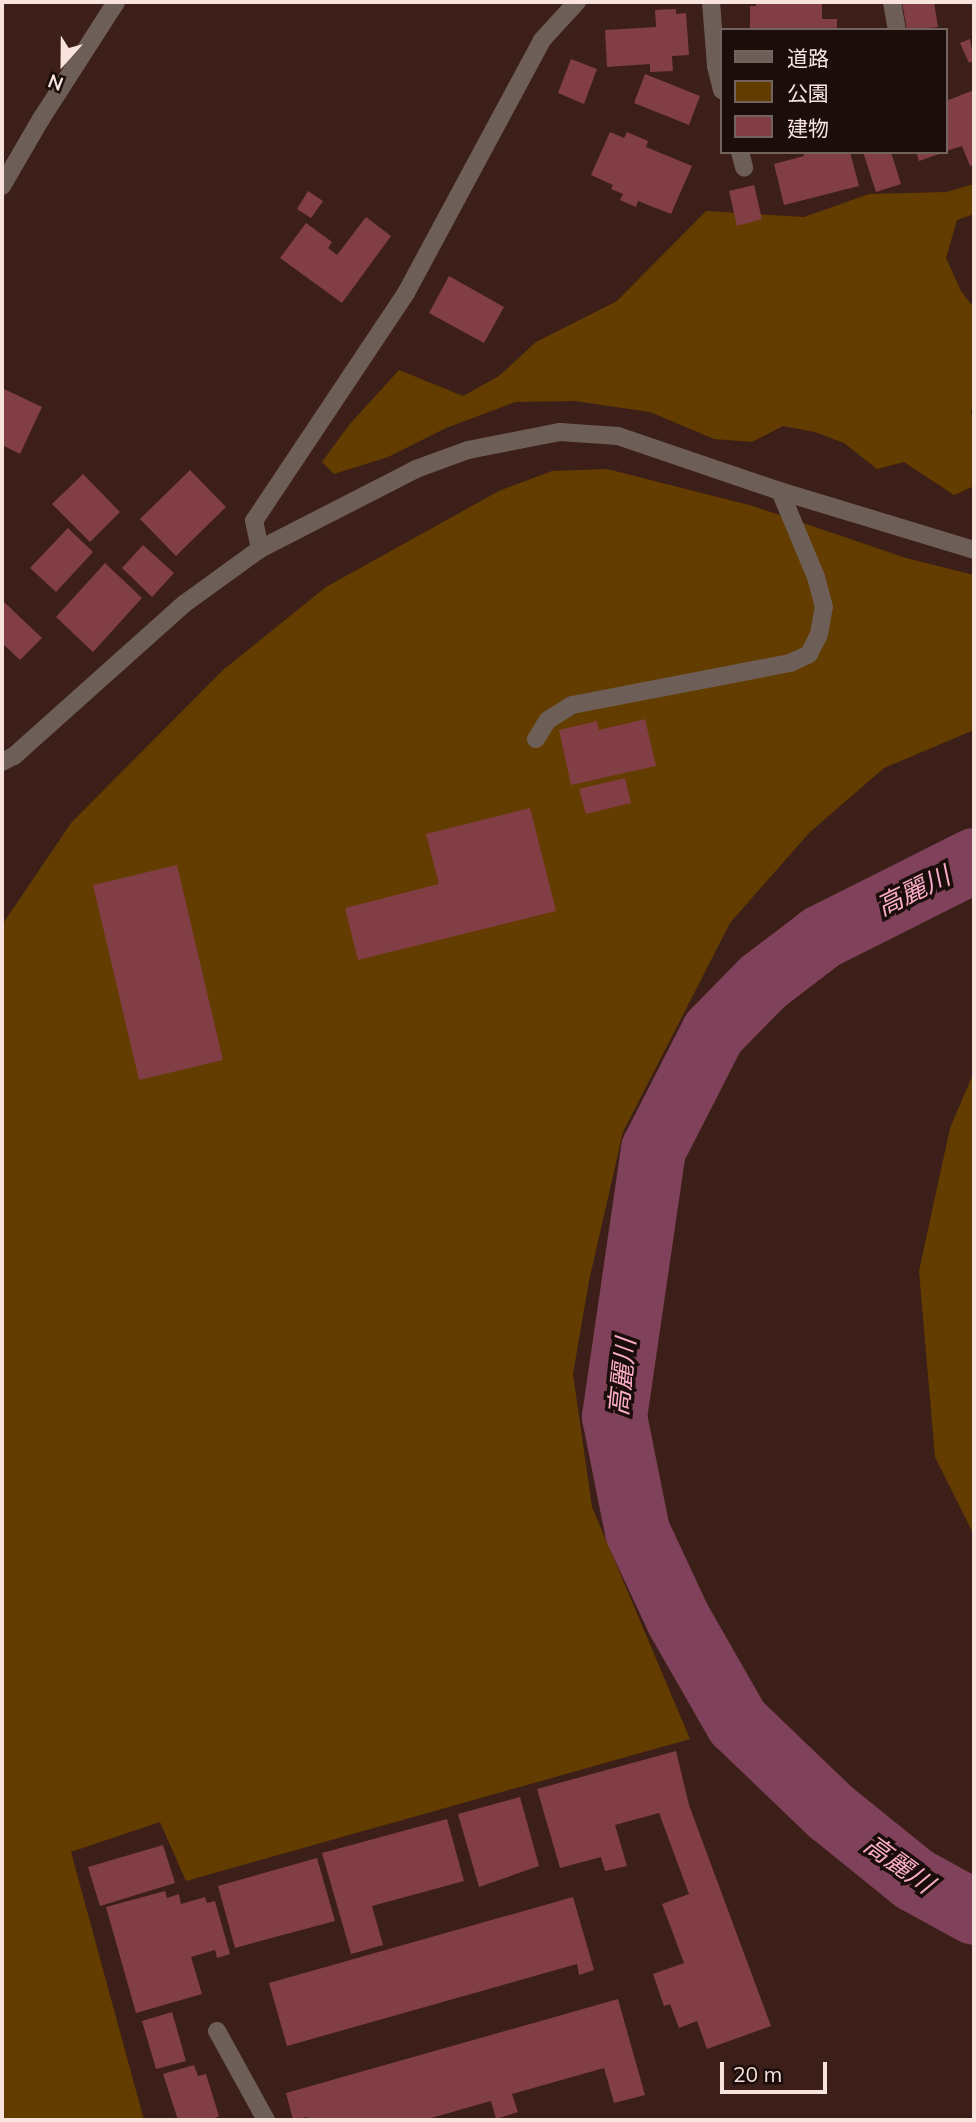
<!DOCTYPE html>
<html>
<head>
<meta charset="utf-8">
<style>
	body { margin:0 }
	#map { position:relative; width:976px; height:2122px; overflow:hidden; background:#3c1f18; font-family:Mulish,"Noto Sans JP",sans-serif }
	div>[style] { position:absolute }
	.green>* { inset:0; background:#633d00 }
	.river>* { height:65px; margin:-32.5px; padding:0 32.5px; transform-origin:32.5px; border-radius:32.5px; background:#80415a }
	.building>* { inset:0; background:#813e45 }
	.lane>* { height:18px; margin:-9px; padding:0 9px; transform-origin:9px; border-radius:9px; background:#6d5f57 }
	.street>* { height:18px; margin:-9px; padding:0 9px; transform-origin:9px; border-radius:9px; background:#6d5f57 }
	span { translate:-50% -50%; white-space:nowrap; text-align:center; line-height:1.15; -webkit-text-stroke:7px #1a0d0a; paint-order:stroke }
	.water-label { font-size:26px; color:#faacc8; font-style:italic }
	.frame { position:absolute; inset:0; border:4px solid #f8e3de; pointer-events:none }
	.legend { position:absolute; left:720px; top:28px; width:228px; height:126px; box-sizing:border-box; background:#1a0d0a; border:2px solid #73635f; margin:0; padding:9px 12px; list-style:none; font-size:21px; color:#f8e3de }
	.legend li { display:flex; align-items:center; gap:14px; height:35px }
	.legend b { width:35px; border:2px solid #73635f }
	.north { position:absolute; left:28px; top:28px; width:70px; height:70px; -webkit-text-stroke:5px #1a0d0a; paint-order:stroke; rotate:201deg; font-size:19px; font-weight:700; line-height:28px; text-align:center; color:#f8e3de }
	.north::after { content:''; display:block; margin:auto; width:24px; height:32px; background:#f8e3de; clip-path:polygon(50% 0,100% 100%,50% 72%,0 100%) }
	.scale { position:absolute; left:720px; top:2062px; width:107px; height:32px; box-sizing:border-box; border:4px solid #f8e3de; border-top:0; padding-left:9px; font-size:21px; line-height:24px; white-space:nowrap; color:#f8e3de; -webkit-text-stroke:5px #1a0d0a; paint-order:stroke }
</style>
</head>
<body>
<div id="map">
	<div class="green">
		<div style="clip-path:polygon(974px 184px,974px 214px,957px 220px,946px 258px,961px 291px,974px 308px,974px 400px,971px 412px,974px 427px,974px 486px,954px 495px,904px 462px,877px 469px,844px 443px,815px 432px,783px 426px,752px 442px,714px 439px,650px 412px,575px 401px,515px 402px,446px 428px,388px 457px,334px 474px,322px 462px,349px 425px,399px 370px,463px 396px,499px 376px,536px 342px,617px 301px,706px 211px,804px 217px,869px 194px,946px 192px)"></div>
		<div style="clip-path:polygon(607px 469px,753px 506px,906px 558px,974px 575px,974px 730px,884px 768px,810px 832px,730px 923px,623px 1132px,589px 1281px,573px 1374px,592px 1507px,690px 1739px,186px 1881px,160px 1822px,71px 1852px,144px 2120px,2px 2120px,2px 925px,71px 823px,223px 670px,326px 587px,499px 491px,552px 471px)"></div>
		<div style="clip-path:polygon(974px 1072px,974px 1535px,935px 1457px,919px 1271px,950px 1128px)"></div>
	</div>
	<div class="river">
		<div style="left:974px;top:860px;width:171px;rotate:153.3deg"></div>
		<div style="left:821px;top:937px;width:74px;rotate:142.7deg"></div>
		<div style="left:762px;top:982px;width:70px;rotate:134.4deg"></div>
		<div style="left:713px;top:1032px;width:131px;rotate:117.1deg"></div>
		<div style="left:653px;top:1149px;width:270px;rotate:98.3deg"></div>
		<div style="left:614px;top:1416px;width:117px;rotate:78.7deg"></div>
		<div style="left:637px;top:1531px;width:97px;rotate:65deg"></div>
		<div style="left:678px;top:1619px;width:119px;rotate:60.2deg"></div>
		<div style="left:737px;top:1722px;width:130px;rotate:43.8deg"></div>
		<div style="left:831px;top:1812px;width:107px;rotate:38.9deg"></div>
		<div style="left:914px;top:1879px;width:68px;rotate:28.8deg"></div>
	</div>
	<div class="building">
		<div style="clip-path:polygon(756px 2px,822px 2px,822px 19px,837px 19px,837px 30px,750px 30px,750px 6px,756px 6px)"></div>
		<div style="clip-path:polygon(902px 2px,934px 2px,938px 27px,907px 30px)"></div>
		<div style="clip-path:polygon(676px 9px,676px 14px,686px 13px,689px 55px,672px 56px,673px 71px,650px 72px,650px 64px,607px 67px,605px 30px,656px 27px,655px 10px)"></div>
		<div style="clip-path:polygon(970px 39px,974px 61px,969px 63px,960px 43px)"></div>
		<div style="clip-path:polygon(571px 59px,597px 69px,584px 104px,558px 93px)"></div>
		<div style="clip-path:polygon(645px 74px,700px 96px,689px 125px,634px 103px)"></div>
		<div style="clip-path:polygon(974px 90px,974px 165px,970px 166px,962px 146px,946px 151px,946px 101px)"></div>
		<div style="clip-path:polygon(610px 132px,624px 138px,627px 132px,648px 141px,646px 147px,692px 166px,671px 214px,638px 201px,636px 207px,620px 200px,623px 194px,611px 189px,613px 185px,591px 175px)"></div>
		<div style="clip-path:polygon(803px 152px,850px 152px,859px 186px,784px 205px,774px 164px,804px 156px)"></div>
		<div style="clip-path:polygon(863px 152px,891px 152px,901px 184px,876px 192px)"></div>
		<div style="clip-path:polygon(916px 152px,942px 152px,942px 153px,919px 161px)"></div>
		<div style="clip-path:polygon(754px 185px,762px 219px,737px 226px,729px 191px)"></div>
		<div style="clip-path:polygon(308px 191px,323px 201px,311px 218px,297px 209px)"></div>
		<div style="clip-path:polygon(366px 217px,391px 236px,342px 303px,280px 258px,306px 223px,332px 242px,328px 248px,337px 255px)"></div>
		<div style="clip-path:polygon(449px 276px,504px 307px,484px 343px,429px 313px)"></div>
		<div style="clip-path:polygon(2px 388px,42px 407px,20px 454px,2px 445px)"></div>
		<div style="clip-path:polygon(190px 470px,226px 507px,176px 556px,140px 519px)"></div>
		<div style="clip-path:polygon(83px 474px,120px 512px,90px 542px,52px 504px)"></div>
		<div style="clip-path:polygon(68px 528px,93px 552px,56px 592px,30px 568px)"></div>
		<div style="clip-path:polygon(143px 545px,174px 573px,152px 597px,122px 568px)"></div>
		<div style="clip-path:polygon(105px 563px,142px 598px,93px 652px,56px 617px)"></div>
		<div style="clip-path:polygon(2px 600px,42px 638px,20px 660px,2px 643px)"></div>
		<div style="clip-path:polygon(645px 719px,656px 766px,571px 785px,559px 730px,597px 721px,599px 730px)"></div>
		<div style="clip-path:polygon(625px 778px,631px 803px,586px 814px,579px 789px)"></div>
		<div style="clip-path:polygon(530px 808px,556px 911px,358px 960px,345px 908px,439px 884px,426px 834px)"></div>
		<div style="clip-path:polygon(177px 865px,223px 1060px,139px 1080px,93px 885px)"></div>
		<div style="clip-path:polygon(676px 1751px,689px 1805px,771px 2026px,707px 2049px,697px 2021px,679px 2028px,670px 2004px,664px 2006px,653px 1974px,684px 1963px,662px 1904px,689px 1894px,659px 1813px,615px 1825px,627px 1866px,605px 1871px,601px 1857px,560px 1868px,537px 1789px)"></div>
		<div style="clip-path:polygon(520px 1797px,539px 1866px,479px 1887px,458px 1814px)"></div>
		<div style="clip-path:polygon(447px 1819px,464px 1881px,372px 1906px,383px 1945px,351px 1954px,322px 1853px)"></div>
		<div style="clip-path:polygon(163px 1845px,175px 1883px,100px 1906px,88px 1867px)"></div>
		<div style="clip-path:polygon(317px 1858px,335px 1921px,235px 1948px,218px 1886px)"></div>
		<div style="clip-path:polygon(165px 1891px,167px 1898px,179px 1894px,181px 1904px,205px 1897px,207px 1903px,215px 1901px,230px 1954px,217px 1958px,215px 1950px,191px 1957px,202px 1994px,136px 2013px,106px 1907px)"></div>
		<div style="clip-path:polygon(573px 1897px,594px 1970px,579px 1975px,577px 1964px,287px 2046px,269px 1983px)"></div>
		<div style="clip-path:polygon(618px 1999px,645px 2095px,614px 2103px,604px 2068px,512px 2094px,518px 2112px,496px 2119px,491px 2101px,424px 2120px,307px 2120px,307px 2117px,293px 2120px,286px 2093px)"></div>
		<div style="clip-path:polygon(172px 2012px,186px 2061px,156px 2069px,142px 2021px)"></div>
		<div style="clip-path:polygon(194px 2065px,198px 2076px,206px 2074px,219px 2116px,212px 2120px,178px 2120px,163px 2074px)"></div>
	</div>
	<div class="lane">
		<div style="left:711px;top:2px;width:64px;rotate:85.5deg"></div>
		<div style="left:716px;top:66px;width:25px;rotate:76deg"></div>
		<div style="left:892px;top:2px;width:28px;rotate:80deg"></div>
		<div style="left:740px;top:152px;width:16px;rotate:75deg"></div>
		<div style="left:536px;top:739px;width:22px;rotate:-58deg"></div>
		<div style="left:548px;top:720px;width:28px;rotate:-32deg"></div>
		<div style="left:572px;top:705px;width:222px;rotate:-10.9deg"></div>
		<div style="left:790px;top:663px;width:21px;rotate:-25deg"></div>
		<div style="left:809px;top:654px;width:22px;rotate:-63deg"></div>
		<div style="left:819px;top:634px;width:27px;rotate:-80deg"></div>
		<div style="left:824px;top:607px;width:31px;rotate:-105deg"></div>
		<div style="left:816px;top:577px;width:93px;rotate:-112.7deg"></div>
	</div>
	<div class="street">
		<div style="left:2px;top:186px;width:78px;rotate:-59.8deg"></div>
		<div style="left:41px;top:119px;width:139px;rotate:-57.3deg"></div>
		<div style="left:260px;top:549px;width:29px;rotate:-102deg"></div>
		<div style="left:254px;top:521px;width:274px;rotate:-56.3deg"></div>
		<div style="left:406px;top:293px;width:287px;rotate:-61.7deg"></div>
		<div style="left:542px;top:40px;width:52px;rotate:-47.4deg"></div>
		<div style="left:2px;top:762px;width:13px;rotate:-27deg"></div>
		<div style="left:14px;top:756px;width:228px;rotate:-41.8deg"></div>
		<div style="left:184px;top:604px;width:94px;rotate:-35.9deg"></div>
		<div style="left:260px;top:549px;width:175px;rotate:-27.1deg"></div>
		<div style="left:416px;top:469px;width:55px;rotate:-20.1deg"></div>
		<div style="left:468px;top:450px;width:94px;rotate:-11.1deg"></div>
		<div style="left:560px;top:432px;width:58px;rotate:3.9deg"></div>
		<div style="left:618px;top:436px;width:171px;rotate:18.8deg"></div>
		<div style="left:780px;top:491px;width:203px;rotate:16.9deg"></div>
		<div style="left:217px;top:2031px;width:102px;rotate:61.2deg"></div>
	</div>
	<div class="water-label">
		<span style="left:913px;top:891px;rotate:-26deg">高麗川</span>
		<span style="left:622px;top:1377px;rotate:-84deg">高麗川</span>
		<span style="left:899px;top:1864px;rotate:36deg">高麗川</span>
	</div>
	<div class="frame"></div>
	<ul class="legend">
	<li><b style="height:9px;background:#6d5f57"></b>道路</li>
	<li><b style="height:19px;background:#633d00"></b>公園</li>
	<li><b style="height:19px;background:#813e45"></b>建物</li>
	</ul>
	<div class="north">N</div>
	<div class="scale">20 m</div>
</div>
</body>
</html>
